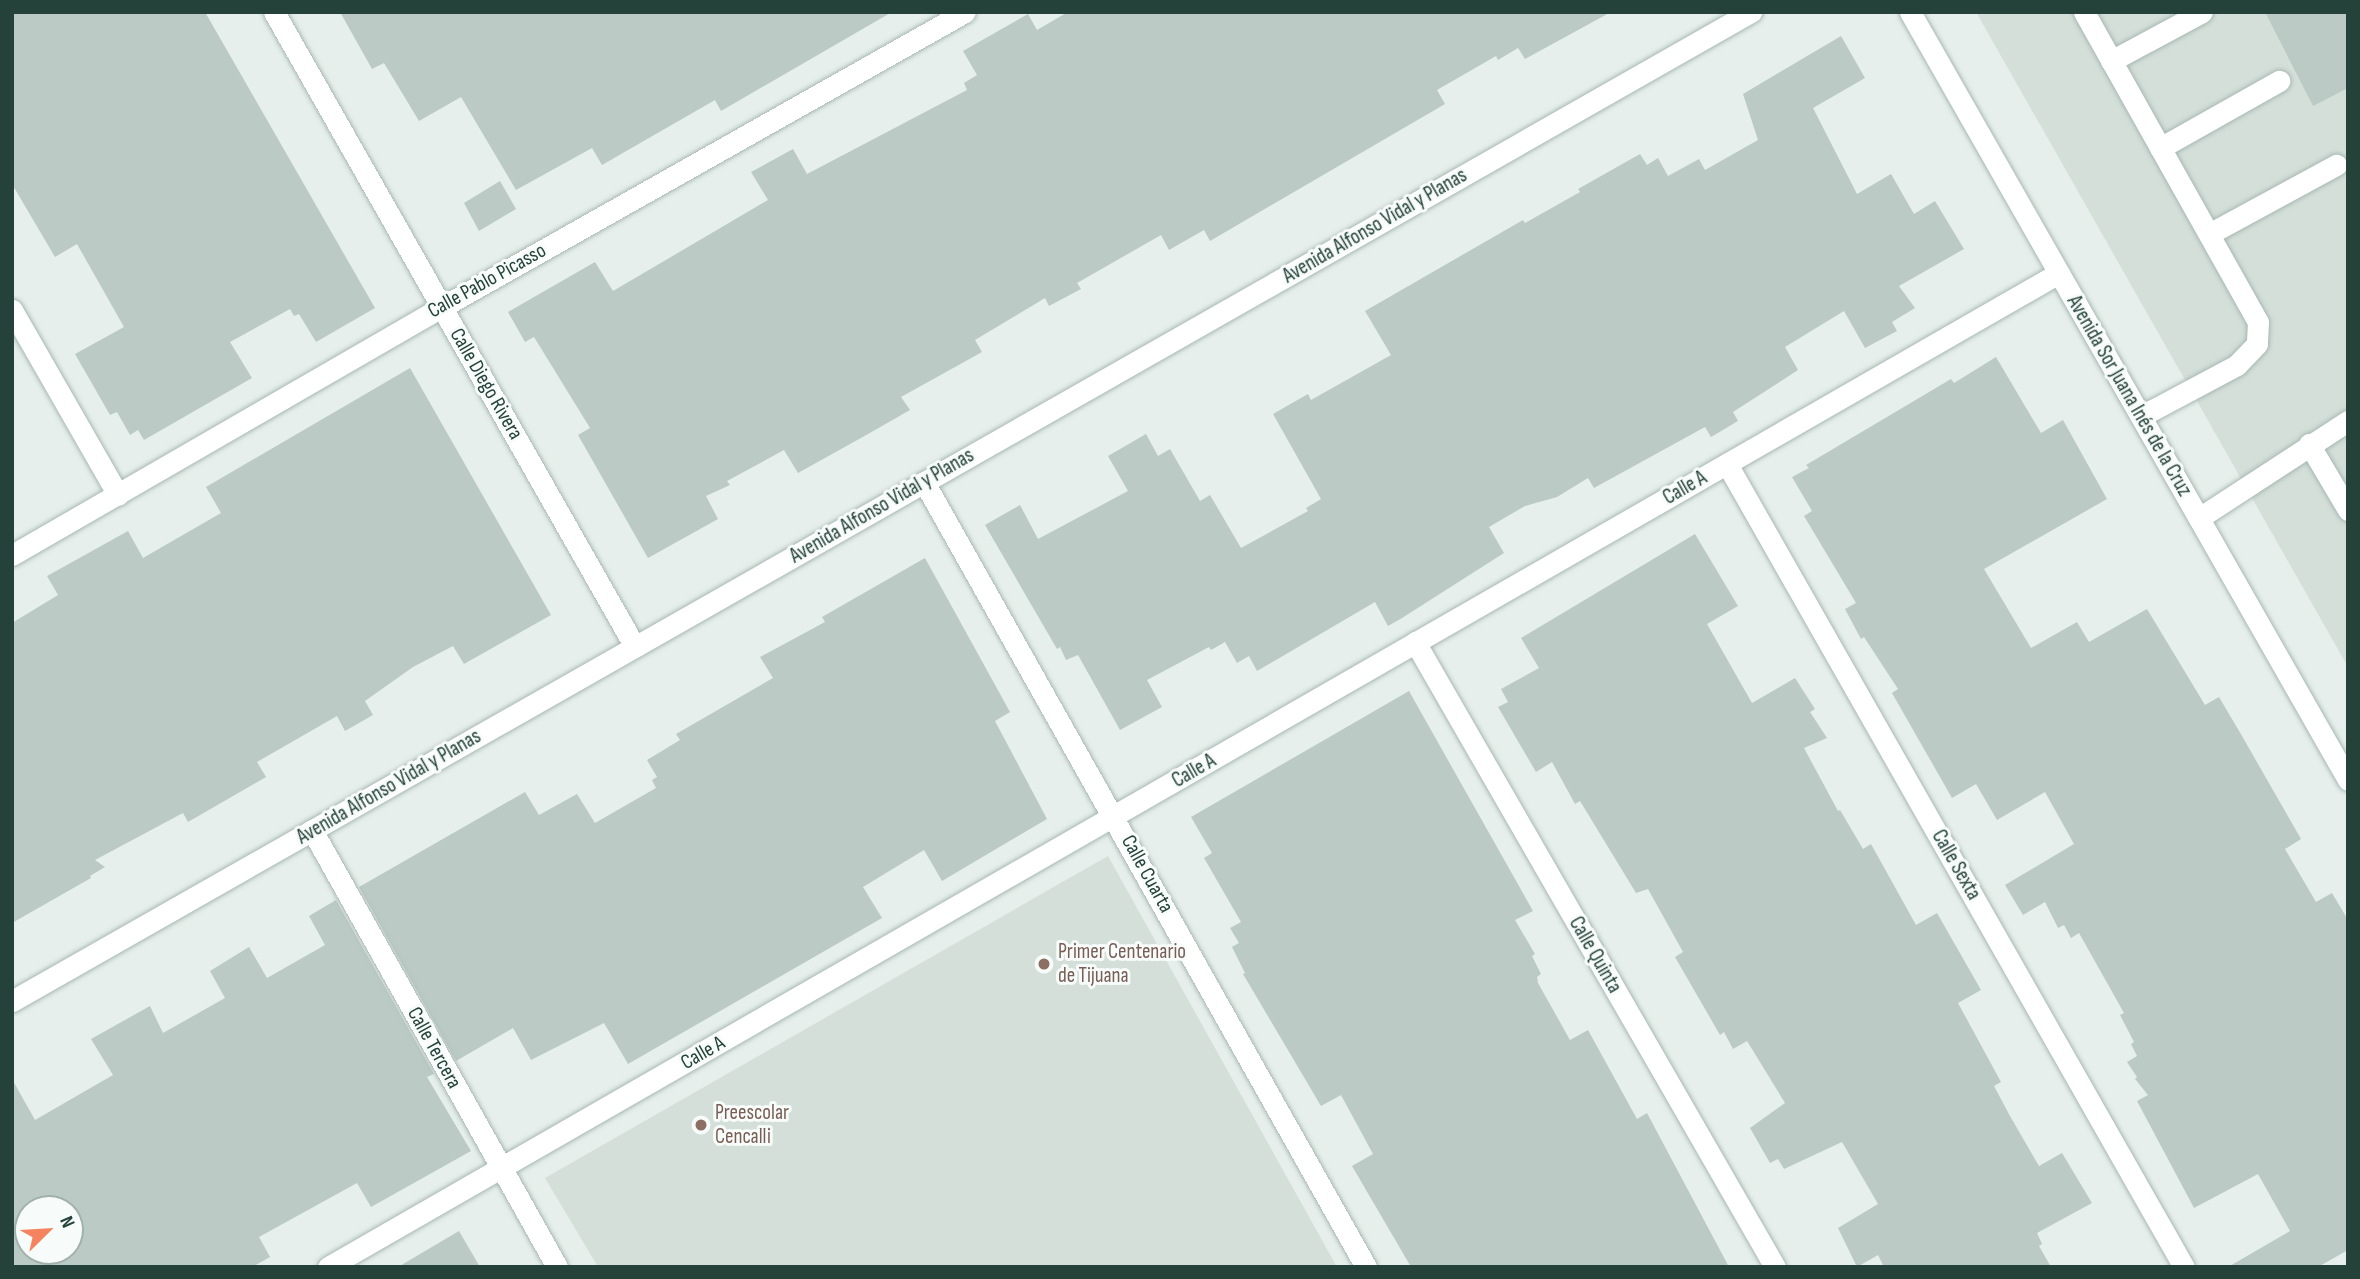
<!DOCTYPE html>
<html>
<head>
<meta charset="utf-8">
<style>
	body { margin:0 }
	#map { position:relative; width:2360px; height:1279px; overflow:hidden; background:#e6efeb; font-family:"Sofia Sans Condensed",sans-serif }
	div>[style] { position:absolute }
	.built>* { inset:0; background:#d4dfda }
	.building>* { inset:0; background:#bbcac4 }
	.roads { filter:drop-shadow(0 0 2px #a8b8b2) drop-shadow(0 0 2px #a8b8b2) }
	.minor>* { height:21px; margin:-10.5px; padding:0 10.5px; transform-origin:10.5px; border-radius:10.5px; background:#fff }
	.dots>* { width:19px; height:19px; translate:-50% -50%; box-sizing:border-box; border:4px solid #f7fbf9; border-radius:50% }
	span { translate:-50% -50%; white-space:nowrap; text-align:center; line-height:1.15; -webkit-text-stroke:6px #f7fbf9; paint-order:stroke }
	.street-label { font-size:21px; color:#24423a }
	.education-label { font-size:21px; color:#785e54 }
	.left { translate:0 -50%; text-align:left }
	.frame { position:absolute; inset:0; border:14px solid #24423a; pointer-events:none }
	.north { position:absolute; left:14px; top:1195px; width:70px; height:70px; box-sizing:border-box; background:#f7fbf9; border:2px solid #a3b1ad; border-radius:50%; rotate:66deg; font-size:19px; font-weight:700; line-height:28px; text-align:center; color:#24423a }
	.north::after { content:''; display:block; margin:auto; width:24px; height:32px; background:#f4845f; clip-path:polygon(50% 0,100% 100%,50% 72%,0 100%) }
</style>
</head>
<body>
<div id="map">
	<div class="built">
		<div style="clip-path:polygon(1976px 12px,2348px 12px,2348px 666px,2344px 660px)"></div>
		<div style="clip-path:polygon(1108px 856px,1337px 1267px,598px 1267px,545px 1178px)"></div>
	</div>
	<div class="building">
		<div style="clip-path:polygon(12px 12px,205px 12px,375px 308px,316px 342px,299px 314px,294px 316px,290px 309px,230px 342px,252px 378px,144px 440px,138px 430px,130px 435px,117px 412px,110px 415px,75px 354px,124px 327px,77px 244px,55px 257px,12px 184px)"></div>
		<div style="clip-path:polygon(340px 12px,892px 12px,721px 111px,715px 100px,602px 165px,592px 148px,516px 190px,461px 97px,419px 121px,384px 63px,372px 69px)"></div>
		<div style="clip-path:polygon(1068px 12px,1611px 12px,1525px 59px,1518px 48px,1498px 60px,1496px 56px,1437px 90px,1445px 104px,1210px 241px,1204px 230px,1169px 250px,1161px 235px,1077px 283px,1081px 289px,1049px 306px,1045px 298px,975px 340px,982px 352px,901px 397px,910px 410px,868px 434px,798px 473px,784px 450px,727px 481px,730px 485px,706px 496px,718px 519px,648px 558px,578px 435px,590px 428px,534px 337px,525px 342px,508px 312px,595px 262px,613px 291px,768px 200px,751px 172px,793px 149px,807px 174px,967px 90px,964px 83px,977px 75px,963px 51px,1028px 14px,1037px 30px)"></div>
		<div style="clip-path:polygon(2265px 12px,2348px 12px,2348px 88px,2313px 106px)"></div>
		<div style="clip-path:polygon(1841px 36px,1865px 78px,1813px 108px,1857px 194px,1891px 174px,1914px 214px,1935px 201px,1964px 249px,1899px 286px,1915px 308px,1892px 322px,1897px 331px,1865px 348px,1844px 311px,1785px 347px,1798px 370px,1733px 412px,1738px 421px,1711px 437px,1705px 427px,1594px 488px,1588px 478px,1557px 497px,1525px 506px,1489px 527px,1504px 553px,1402px 618px,1388px 626px,1375px 602px,1257px 671px,1249px 656px,1237px 663px,1225px 642px,1211px 650px,1209px 647px,1147px 680px,1162px 707px,1120px 730px,1078px 655px,1066px 660px,1060px 647px,1057px 649px,985px 525px,1020px 505px,1038px 539px,1128px 491px,1108px 456px,1146px 434px,1158px 456px,1170px 449px,1200px 501px,1210px 495px,1241px 548px,1308px 511px,1306px 508px,1321px 499px,1273px 414px,1308px 394px,1311px 400px,1391px 355px,1365px 311px,1523px 220px,1525px 223px,1580px 192px,1578px 189px,1640px 154px,1647px 165px,1658px 158px,1668px 176px,1699px 159px,1705px 170px,1758px 140px,1743px 94px)"></div>
		<div style="clip-path:polygon(500px 181px,516px 209px,479px 231px,464px 203px)"></div>
		<div style="clip-path:polygon(1996px 357px,2041px 433px,2063px 420px,2107px 499px,1984px 569px,2031px 648px,2077px 622px,2089px 642px,2147px 609px,2205px 705px,2219px 697px,2242px 736px,2301px 839px,2285px 849px,2316px 902px,2332px 893px,2348px 920px,2348px 1250px,2318px 1267px,2228px 1267px,2290px 1231px,2258px 1174px,2194px 1208px,2137px 1101px,2148px 1095px,2135px 1079px,2137px 1077px,2127px 1062px,2137px 1056px,2131px 1044px,2134px 1042px,2120px 1015px,2124px 1013px,2079px 933px,2071px 938px,2064px 925px,2058px 928px,2045px 902px,2023px 915px,2005px 885px,2074px 844px,2045px 792px,1997px 820px,1976px 784px,1952px 798px,1892px 693px,1898px 689px,1864px 637px,1861px 639px,1845px 609px,1856px 603px,1804px 516px,1812px 511px,1792px 477px,1809px 468px,1806px 465px,1951px 379px,1954px 383px)"></div>
		<div style="clip-path:polygon(410px 368px,551px 615px,464px 664px,453px 646px,413px 667px,365px 701px,373px 715px,345px 731px,337px 716px,257px 762px,266px 777px,188px 822px,183px 813px,95px 860px,105px 867px,90px 876px,91px 878px,12px 923px,12px 623px,58px 595px,47px 576px,128px 531px,143px 558px,221px 513px,206px 487px)"></div>
		<div style="clip-path:polygon(1695px 534px,1738px 606px,1707px 624px,1752px 703px,1795px 678px,1815px 709px,1810px 712px,1827px 738px,1804px 748px,1838px 811px,1840px 810px,1863px 849px,1871px 844px,1916px 925px,1937px 913px,1981px 990px,1958px 1003px,2001px 1082px,1994px 1086px,2010px 1116px,2039px 1166px,2062px 1153px,2092px 1203px,2037px 1233px,2042px 1244px,2039px 1246px,2051px 1267px,1884px 1267px,1878px 1255px,1857px 1267px,1838px 1228px,1878px 1204px,1842px 1142px,1784px 1169px,1778px 1159px,1770px 1163px,1750px 1128px,1785px 1103px,1747px 1041px,1733px 1049px,1724px 1032px,1720px 1035px,1675px 957px,1683px 952px,1648px 889px,1636px 893px,1580px 801px,1575px 804px,1552px 762px,1536px 772px,1498px 707px,1508px 702px,1501px 689px,1539px 668px,1521px 638px)"></div>
		<div style="clip-path:polygon(925px 558px,1010px 712px,995px 721px,1047px 819px,942px 881px,924px 850px,863px 887px,882px 918px,628px 1064px,604px 1023px,531px 1060px,513px 1028px,456px 1061px,359px 887px,525px 792px,539px 815px,577px 794px,595px 823px,656px 788px,652px 780px,657px 777px,647px 760px,680px 740px,676px 734px,773px 678px,760px 657px,825px 622px,822px 617px)"></div>
		<div style="clip-path:polygon(1409px 691px,1533px 911px,1515px 920px,1535px 954px,1532px 956px,1541px 974px,1537px 977px,1538px 983px,1570px 1040px,1588px 1030px,1637px 1119px,1647px 1113px,1729px 1267px,1411px 1267px,1352px 1166px,1373px 1154px,1341px 1095px,1321px 1106px,1243px 974px,1245px 973px,1232px 947px,1239px 943px,1230px 928px,1241px 922px,1204px 858px,1212px 853px,1191px 817px)"></div>
		<div style="clip-path:polygon(evenodd,336px 900px,434px 1074px,427px 1077px,471px 1151px,371px 1207px,357px 1183px,259px 1237px,270px 1257px,252px 1267px,12px 1267px,12px 1079px,35px 1120px,113px 1075px,91px 1039px,150px 1006px,163px 1033px,225px 998px,210px 971px,249px 947px,267px 978px,325px 945px,309px 916px,336px 900px,28px 1209px,70px 1209px,70px 1251px,28px 1251px,28px 1209px)"></div>
		<div style="clip-path:polygon(459px 1231px,480px 1267px,398px 1267px)"></div>
	</div>
	<div class="roads">
		<div class="minor">
			<div style="left:274px;top:12px;width:730px;rotate:60.38deg"></div>
			<div style="left:1910px;top:12px;width:884px;rotate:60.3deg"></div>
			<div style="left:2084px;top:12px;width:355px;rotate:60.7deg"></div>
			<div style="left:2258px;top:322px;width:22px;rotate:93deg"></div>
			<div style="left:2257px;top:344px;width:29px;rotate:134deg"></div>
			<div style="left:2237px;top:365px;width:109px;rotate:152deg"></div>
			<div style="left:2111px;top:61px;width:103px;rotate:-28.3deg"></div>
			<div style="left:2160px;top:148px;width:137px;rotate:-29.4deg"></div>
			<div style="left:2209px;top:234px;width:145px;rotate:-28.5deg"></div>
			<div style="left:12px;top:310px;width:213px;rotate:60.2deg"></div>
			<div style="left:2309px;top:444px;width:77px;rotate:59.4deg"></div>
			<div style="left:1727px;top:464px;width:924px;rotate:60.36deg"></div>
			<div style="left:924px;top:482px;width:901px;rotate:60.62deg"></div>
			<div style="left:2199px;top:518px;width:178px;rotate:-33.1deg"></div>
			<div style="left:12px;top:555px;width:496px;rotate:-30deg"></div>
			<div style="left:442px;top:307px;width:600px;rotate:-29.43deg"></div>
			<div style="left:1415px;top:642px;width:721px;rotate:60.06deg"></div>
			<div style="left:312px;top:830px;width:501px;rotate:60.72deg"></div>
			<div style="left:12px;top:1001px;width:2001px;rotate:-29.63deg"></div>
			<div style="left:328px;top:1267px;width:1996px;rotate:-29.87deg"></div>
		</div>
	</div>
	<div class="dots">
		<div style="left:1044px;top:964px;background:#8d6e63"></div>
		<div style="left:701px;top:1125px;background:#8d6e63"></div>
	</div>
	<div class="street-label">
		<span style="left:1375px;top:226px;rotate:-30deg">Avenida Alfonso Vidal y Planas</span>
		<span style="left:487px;top:281px;rotate:-29deg">Calle Pablo Picasso</span>
		<span style="left:486px;top:384px;rotate:60deg">Calle Diego Rivera</span>
		<span style="left:2129px;top:396px;rotate:60deg">Avenida Sor Juana Inés de la Cruz</span>
		<span style="left:1685px;top:488px;rotate:-30deg">Calle A</span>
		<span style="left:882px;top:506px;rotate:-30deg">Avenida Alfonso Vidal y Planas</span>
		<span style="left:1194px;top:771px;rotate:-30deg">Calle A</span>
		<span style="left:389px;top:787px;rotate:-30deg">Avenida Alfonso Vidal y Planas</span>
		<span style="left:1956px;top:865px;rotate:60deg">Calle Sexta</span>
		<span style="left:1147px;top:874px;rotate:61deg">Calle Cuarta</span>
		<span style="left:1595px;top:955px;rotate:60deg">Calle Quinta</span>
		<span style="left:434px;top:1048px;rotate:61deg">Calle Tercera</span>
		<span style="left:703px;top:1053px;rotate:-30deg">Calle A</span>
	</div>
	<div class="education-label">
		<span class="left" style="left:1058px;top:964px">Primer Centenario<br>de Tijuana</span>
		<span class="left" style="left:715px;top:1125px">Preescolar<br>Cencalli</span>
	</div>
	<div class="frame"></div>
	<div class="north">N</div>
</div>
</body>
</html>
